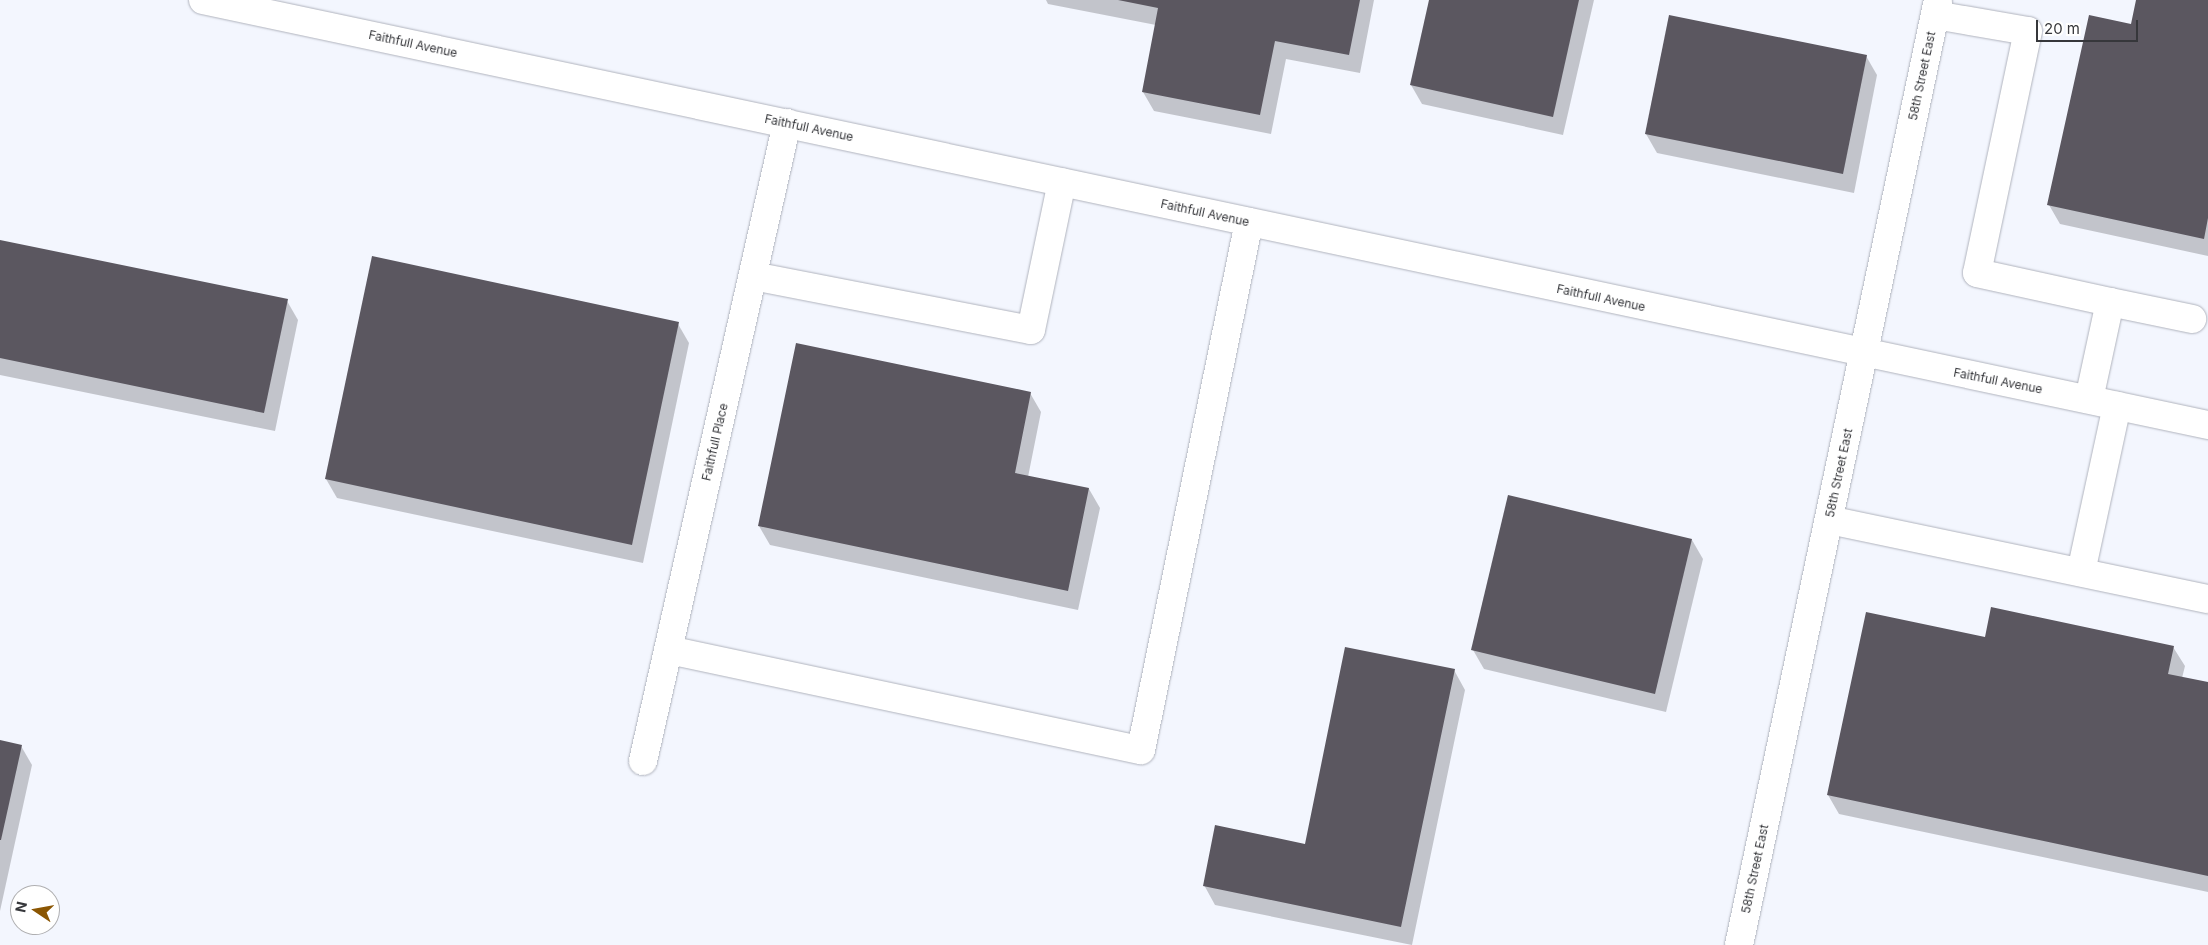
<!DOCTYPE html>
<html>
<head>
<meta charset="utf-8">
<style>
	body { margin:0 }
	#map { position:relative; width:2208px; height:945px; overflow:hidden; background:#f3f6fe; font-family:Inter,sans-serif }
	div>[style] { position:absolute }
	.shadow>* { inset:0; background:#0003 }
	.building>* { inset:0; background:#5b5760 }
	.roads { filter:drop-shadow(0 0 1px #b0b3bd) drop-shadow(0 0 1px #b0b3bd) }
	.minor>* { height:28px; margin:-14px; padding:0 14px; transform-origin:14px; border-radius:14px; background:#fff }
	span { translate:-50% -50%; white-space:nowrap; text-align:center; line-height:1.15; -webkit-text-stroke:5px #fff; paint-order:stroke }
	.street-label { font-size:12px; color:#36373b }
	.north { position:absolute; left:10px; top:885px; width:50px; height:50px; box-sizing:border-box; background:#fff; border:1px solid #afafb1; border-radius:50%; rotate:282deg; font-size:14px; font-weight:700; line-height:20px; text-align:center; color:#36373b }
	.north::after { content:''; display:block; margin:auto; width:18px; height:22px; background:#8b5603; clip-path:polygon(50% 0,100% 100%,50% 72%,0 100%) }
	.scale { position:absolute; left:2036px; top:20px; width:102px; height:22px; box-sizing:border-box; border:2px solid #36373b; border-top:0; padding-left:6px; font-size:15px; line-height:18px; white-space:nowrap; color:#36373b; -webkit-text-stroke:4px #fff; paint-order:stroke }
</style>
</head>
<body>
<div id="map">
	<div class="shadow">
		<div style="clip-path:polygon(1046px 0,1374px 0,1360px 73px,1286px 59px,1271px 134px,1154px 111px,1143px 92px,1156px 25px,1048px 4px)"></div>
		<div style="clip-path:polygon(1430px 0,1594px 0,1563px 135px,1422px 104px,1411px 85px)"></div>
		<div style="clip-path:polygon(2137px 0,2208px 0,2208px 256px,2060px 224px,2049px 205px,2132px 26px)"></div>
		<div style="clip-path:polygon(1866px 56px,1877px 75px,1854px 193px,1657px 153px,1646px 134px)"></div>
		<div style="clip-path:polygon(0 241px,287px 301px,298px 320px,275px 431px,0 375px)"></div>
		<div style="clip-path:polygon(678px 324px,689px 343px,643px 563px,337px 498px,326px 479px)"></div>
		<div style="clip-path:polygon(1030px 393px,1041px 412px,1028px 477px,1089px 489px,1100px 508px,1078px 610px,770px 545px,759px 526px)"></div>
		<div style="clip-path:polygon(1692px 540px,1703px 559px,1666px 712px,1484px 669px,1473px 650px)"></div>
		<div style="clip-path:polygon(1986px 638px,2173px 647px,2185px 666px,2182px 678px,2208px 683px,2208px 892px,1839px 814px,1828px 795px)"></div>
		<div style="clip-path:polygon(1454px 670px,1465px 690px,1412px 945px,1215px 905px,1204px 885px,1306px 846px)"></div>
		<div style="clip-path:polygon(0 742px,21px 746px,32px 765px,0 911px)"></div>
	</div>
	<div class="building">
		<div style="clip-path:polygon(1118px 0,1360px 0,1349px 55px,1275px 41px,1260px 115px,1142px 92px,1158px 8px)"></div>
		<div style="clip-path:polygon(1429px 0,1579px 0,1553px 117px,1410px 85px)"></div>
		<div style="clip-path:polygon(2136px 0,2208px 0,2208px 218px,2204px 239px,2047px 205px,2089px 15px,2131px 24px)"></div>
		<div style="clip-path:polygon(1669px 15px,1867px 55px,1843px 174px,1645px 134px)"></div>
		<div style="clip-path:polygon(0 240px,288px 299px,264px 413px,0 358px)"></div>
		<div style="clip-path:polygon(372px 256px,679px 322px,632px 545px,325px 479px)"></div>
		<div style="clip-path:polygon(796px 343px,1031px 392px,1015px 473px,1089px 488px,1068px 591px,758px 526px)"></div>
		<div style="clip-path:polygon(1508px 495px,1692px 539px,1655px 694px,1471px 650px)"></div>
		<div style="clip-path:polygon(1991px 607px,2174px 646px,2168px 674px,2208px 682px,2208px 876px,1827px 795px,1866px 612px,1985px 637px)"></div>
		<div style="clip-path:polygon(1345px 647px,1455px 669px,1401px 927px,1203px 886px,1215px 825px,1305px 844px)"></div>
		<div style="clip-path:polygon(0 740px,22px 745px,1px 840px,0 840px)"></div>
	</div>
	<div class="roads">
		<div class="minor">
			<div style="left:203px;top:0;width:2050px;rotate:11.97deg"></div>
			<div style="left:1935px;top:15px;width:94px;rotate:9.8deg"></div>
			<div style="left:2028px;top:31px;width:247px;rotate:101.9deg"></div>
			<div style="left:1977px;top:273px;width:136px;rotate:12.3deg"></div>
			<div style="left:2110px;top:302px;width:99px;rotate:102.2deg"></div>
			<div style="left:753px;top:276px;width:283px;rotate:11deg"></div>
			<div style="left:1031px;top:330px;width:151px;rotate:-78.2deg"></div>
			<div style="left:2110px;top:302px;width:84px;rotate:11.7deg"></div>
			<div style="left:1829px;top:520px;width:387px;rotate:11.8deg"></div>
			<div style="left:2081px;top:572px;width:170px;rotate:-77.8deg"></div>
			<div style="left:669px;top:650px;width:482px;rotate:12deg"></div>
			<div style="left:1141px;top:750px;width:539px;rotate:-78.44deg"></div>
			<div style="left:643px;top:761px;width:654px;rotate:-77.28deg"></div>
			<div style="left:1739px;top:945px;width:966px;rotate:-78.11deg"></div>
		</div>
	</div>
	<div class="street-label">
		<span style="left:413px;top:44px;rotate:12deg">Faithfull Avenue</span>
		<span style="left:1922px;top:76px;rotate:-78deg">58th Street East</span>
		<span style="left:809px;top:128px;rotate:12deg">Faithfull Avenue</span>
		<span style="left:1205px;top:213px;rotate:12deg">Faithfull Avenue</span>
		<span style="left:1601px;top:298px;rotate:12deg">Faithfull Avenue</span>
		<span style="left:1998px;top:381px;rotate:11deg">Faithfull Avenue</span>
		<span style="left:715px;top:442px;rotate:-77deg">Faithfull Place</span>
		<span style="left:1839px;top:473px;rotate:-78deg">58th Street East</span>
		<span style="left:1755px;top:869px;rotate:-78deg">58th Street East</span>
	</div>
	<div class="north">N</div>
	<div class="scale">20 m</div>
</div>
</body>
</html>
